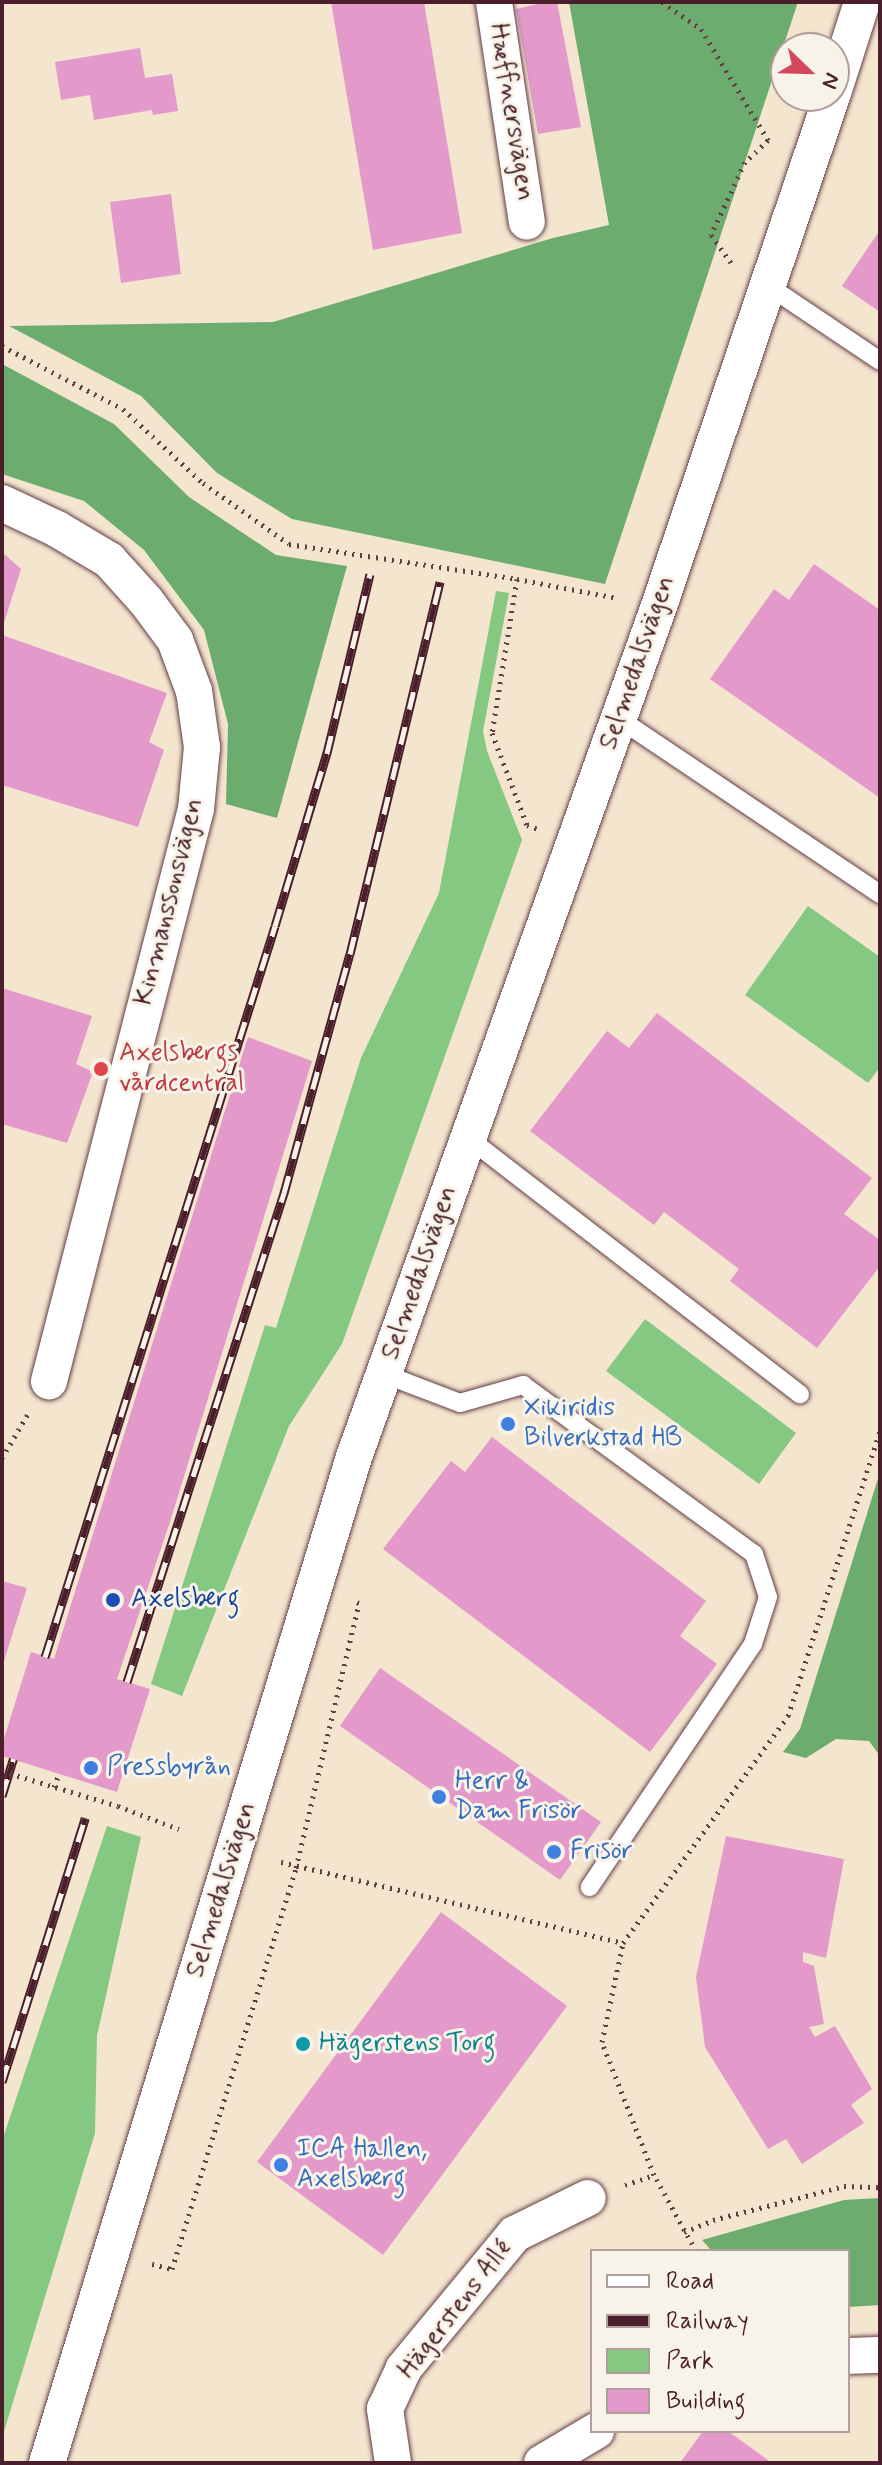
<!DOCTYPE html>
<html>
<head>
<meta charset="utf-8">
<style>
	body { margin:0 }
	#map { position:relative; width:882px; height:2465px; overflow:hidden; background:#f4e5cf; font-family:Mynerve,sans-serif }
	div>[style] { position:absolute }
	.green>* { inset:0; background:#85c881 }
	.forest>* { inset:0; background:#6cac6f }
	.building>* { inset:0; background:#e399ca }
	.path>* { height:5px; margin-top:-2.5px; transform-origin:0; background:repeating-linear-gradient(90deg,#643d44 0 2px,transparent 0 8px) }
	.roads { filter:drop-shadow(0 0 2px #643d44) drop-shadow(0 0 2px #643d44) }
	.service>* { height:18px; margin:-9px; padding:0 9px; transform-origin:9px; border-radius:9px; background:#fff }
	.minor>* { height:36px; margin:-18px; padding:0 18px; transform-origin:18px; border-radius:18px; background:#fff }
	.rail>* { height:9px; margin-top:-4.5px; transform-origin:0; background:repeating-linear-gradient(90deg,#f7f3e8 0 18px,#4a1f2b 0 36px); box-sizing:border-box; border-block:2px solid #4a1f2b }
	.path-bridge>* { height:5px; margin-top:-2.5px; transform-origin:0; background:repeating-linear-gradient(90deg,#643d44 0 2px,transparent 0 8px) }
	.dots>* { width:22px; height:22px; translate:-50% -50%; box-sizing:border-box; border:4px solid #f7f3e8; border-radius:50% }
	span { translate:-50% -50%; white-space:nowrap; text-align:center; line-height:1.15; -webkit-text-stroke:6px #f7f3e8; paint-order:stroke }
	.street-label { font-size:26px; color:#4a1f2b }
	.health-label { font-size:26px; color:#be3a42 }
	.left { translate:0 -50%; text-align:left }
	.shop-label { font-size:26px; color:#366cbe }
	.transit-label { font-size:26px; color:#164399 }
	.culture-label { font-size:26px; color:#0d838f }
	.frame { position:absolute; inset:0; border:4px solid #4a1f2b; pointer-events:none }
	.legend { position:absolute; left:590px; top:2249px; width:260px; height:184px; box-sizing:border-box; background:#f7f3e8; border:2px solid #b29e9c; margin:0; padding:10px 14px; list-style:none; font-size:24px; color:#4a1f2b }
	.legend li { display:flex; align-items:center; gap:16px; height:40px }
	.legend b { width:40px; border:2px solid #b29e9c }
	.north { position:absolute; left:770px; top:32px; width:80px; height:80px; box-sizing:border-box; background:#f7f3e8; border:2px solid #b29e9c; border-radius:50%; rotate:113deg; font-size:22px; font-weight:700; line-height:32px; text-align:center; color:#4a1f2b }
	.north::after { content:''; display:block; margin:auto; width:28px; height:36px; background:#d1495b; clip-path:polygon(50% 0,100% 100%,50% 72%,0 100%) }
</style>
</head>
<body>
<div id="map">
	<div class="green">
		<div style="clip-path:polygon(496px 591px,509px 593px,483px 731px,487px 751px,522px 840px,342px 1344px,289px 1426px,182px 1696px,151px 1684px,265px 1325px,276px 1328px,361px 1058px,439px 893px)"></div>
		<div style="clip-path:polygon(808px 906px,880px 957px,880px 1067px,868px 1083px,745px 995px)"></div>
		<div style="clip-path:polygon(645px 1319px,796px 1433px,759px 1484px,606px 1371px)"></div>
		<div style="clip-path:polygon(107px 1826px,141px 1837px,97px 2036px,95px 2133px,2px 2438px,2px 2141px)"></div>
	</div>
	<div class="forest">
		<div style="clip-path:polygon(569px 2px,798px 2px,605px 584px,292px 519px,217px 473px,141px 396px,9px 326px,273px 322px,553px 238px,609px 225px)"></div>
		<div style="clip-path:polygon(2px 364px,114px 424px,189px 497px,276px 555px,347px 566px,277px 818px,226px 804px,228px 724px,204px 630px,144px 550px,84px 501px,2px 474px)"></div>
		<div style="clip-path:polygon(880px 1472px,880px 1756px,869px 1741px,836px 1739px,806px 1758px,783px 1752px,800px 1729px)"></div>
		<div style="clip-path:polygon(880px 2198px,880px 2305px,848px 2307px,848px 2251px,712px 2251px,702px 2240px,844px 2200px)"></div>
	</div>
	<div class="building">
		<div style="clip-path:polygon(331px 2px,424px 2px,462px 233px,373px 250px)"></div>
		<div style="clip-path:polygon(546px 2px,557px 2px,581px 127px,538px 134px,516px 9px)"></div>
		<div style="clip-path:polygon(140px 48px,145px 78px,172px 74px,178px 111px,153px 115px,152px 110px,94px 120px,90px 95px,61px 100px,55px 62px)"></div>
		<div style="clip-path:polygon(171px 194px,181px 274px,121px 283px,110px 202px)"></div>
		<div style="clip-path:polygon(880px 230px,880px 312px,842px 286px)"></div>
		<div style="clip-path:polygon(2px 552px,21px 569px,3px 626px,2px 626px)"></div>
		<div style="clip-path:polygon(814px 564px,880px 610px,880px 798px,710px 679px,774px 589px,789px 600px)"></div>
		<div style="clip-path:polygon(2px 635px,167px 693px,149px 742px,164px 750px,138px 827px,2px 785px)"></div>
		<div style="clip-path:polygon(2px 988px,92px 1016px,76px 1064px,93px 1072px,67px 1143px,2px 1124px)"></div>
		<div style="clip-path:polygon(657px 1013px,872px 1178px,844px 1214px,880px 1240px,880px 1266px,817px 1348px,730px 1281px,739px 1269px,664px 1212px,654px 1225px,530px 1131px,607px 1031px,629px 1048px)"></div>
		<div style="clip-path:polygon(248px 1037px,312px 1061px,169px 1525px,117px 1679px,150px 1689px,117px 1792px,2px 1756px,2px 1745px,31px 1652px,54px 1659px)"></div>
		<div style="clip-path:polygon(492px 1437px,706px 1601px,680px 1636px,717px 1664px,650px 1752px,383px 1549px,451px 1461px,465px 1472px)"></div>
		<div style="clip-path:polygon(2px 1581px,27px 1588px,3px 1664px,2px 1664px)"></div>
		<div style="clip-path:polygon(380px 1668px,601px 1822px,560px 1880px,340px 1726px)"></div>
		<div style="clip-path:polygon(726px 1836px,844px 1859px,826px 1958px,803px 1952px,803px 1962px,814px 1966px,824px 2024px,809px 2027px,815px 2037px,835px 2026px,872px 2089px,851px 2105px,864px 2123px,802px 2164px,786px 2139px,768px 2149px,705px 2047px,696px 1977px)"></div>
		<div style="clip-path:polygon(441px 1912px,567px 2006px,383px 2255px,257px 2162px)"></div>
		<div style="clip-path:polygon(703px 2431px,728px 2431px,772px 2463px,680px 2463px)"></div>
	</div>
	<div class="path">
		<div style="left:662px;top:2px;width:47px;rotate:34.7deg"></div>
		<div style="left:701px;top:29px;width:130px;rotate:58.9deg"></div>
		<div style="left:768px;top:140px;width:32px;rotate:136deg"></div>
		<div style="left:745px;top:162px;width:81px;rotate:115deg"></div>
		<div style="left:711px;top:235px;width:36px;rotate:54deg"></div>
		<div style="left:2px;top:346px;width:136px;rotate:27.5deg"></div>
		<div style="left:123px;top:409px;width:109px;rotate:42.8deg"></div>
		<div style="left:203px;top:483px;width:105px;rotate:35.3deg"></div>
		<div style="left:289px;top:544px;width:231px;rotate:8.7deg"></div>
		<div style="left:517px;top:579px;width:156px;rotate:99.2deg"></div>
		<div style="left:492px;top:733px;width:98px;rotate:69.2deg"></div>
		<div style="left:527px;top:825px;width:12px;rotate:20deg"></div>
		<div style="left:517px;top:579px;width:103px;rotate:10.7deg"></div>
		<div style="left:2px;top:1458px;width:51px;rotate:-59.4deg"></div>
		<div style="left:54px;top:1787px;width:14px;rotate:-69deg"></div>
		<div style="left:118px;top:1806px;width:65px;rotate:20.7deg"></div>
		<div style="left:281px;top:1862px;width:351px;rotate:13.3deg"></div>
		<div style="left:625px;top:2185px;width:31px;rotate:-19deg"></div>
		<div style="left:684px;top:2232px;width:31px;rotate:-22deg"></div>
		<div style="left:713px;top:2220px;width:135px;rotate:-14.5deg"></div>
		<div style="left:844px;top:2186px;width:36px;rotate:2deg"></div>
		<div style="left:696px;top:2251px;width:87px;rotate:-118.9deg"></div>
		<div style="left:654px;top:2175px;width:143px;rotate:-111.4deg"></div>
		<div style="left:602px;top:2042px;width:101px;rotate:-78deg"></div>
		<div style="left:623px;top:1943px;width:281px;rotate:-54deg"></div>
		<div style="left:788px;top:1716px;width:299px;rotate:-72.1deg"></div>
		<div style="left:152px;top:2264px;width:21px;rotate:14deg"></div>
		<div style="left:172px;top:2269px;width:420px;rotate:-72.8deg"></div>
		<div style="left:296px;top:1868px;width:272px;rotate:-76.6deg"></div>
		<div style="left:359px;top:1603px;width:5px;rotate:-158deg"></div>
	</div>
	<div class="roads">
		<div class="service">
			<div style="left:767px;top:285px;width:136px;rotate:33.9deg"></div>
			<div style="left:618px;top:718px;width:316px;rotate:33.9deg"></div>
			<div style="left:467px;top:1137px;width:421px;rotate:37.7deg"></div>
			<div style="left:384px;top:1374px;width:81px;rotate:20.9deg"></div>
			<div style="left:460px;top:1403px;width:66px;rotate:-15.9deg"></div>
			<div style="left:523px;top:1385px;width:286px;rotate:36.2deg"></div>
			<div style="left:754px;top:1554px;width:45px;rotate:72deg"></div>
			<div style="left:768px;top:1597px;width:49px;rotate:107.7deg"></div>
			<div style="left:753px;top:1644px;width:293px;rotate:123.9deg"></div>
		</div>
		<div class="minor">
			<div style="left:494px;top:2px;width:222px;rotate:81.5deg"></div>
			<div style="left:834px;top:90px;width:92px;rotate:-72.3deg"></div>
			<div style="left:2px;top:503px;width:61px;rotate:25.3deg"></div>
			<div style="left:57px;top:529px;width:61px;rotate:30.8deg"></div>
			<div style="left:109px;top:560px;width:55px;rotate:47.9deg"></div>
			<div style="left:146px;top:601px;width:49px;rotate:53.4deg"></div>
			<div style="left:175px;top:640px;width:54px;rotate:69.6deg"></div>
			<div style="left:194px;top:691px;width:57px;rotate:81.9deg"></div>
			<div style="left:202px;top:747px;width:62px;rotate:95.5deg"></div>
			<div style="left:196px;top:809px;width:591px;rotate:104.41deg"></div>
			<div style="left:848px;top:2356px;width:32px;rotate:-2deg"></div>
			<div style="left:47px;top:2463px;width:1052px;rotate:-73.03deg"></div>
			<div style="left:354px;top:1457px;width:904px;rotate:-70.28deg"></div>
			<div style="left:659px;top:606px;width:539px;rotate:-71.26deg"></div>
			<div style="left:393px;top:2463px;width:55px;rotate:-98.4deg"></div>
			<div style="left:385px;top:2409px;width:45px;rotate:-65.1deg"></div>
			<div style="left:404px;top:2368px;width:174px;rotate:-50.4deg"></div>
			<div style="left:515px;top:2234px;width:81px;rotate:-26.3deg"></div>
			<div style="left:542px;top:2463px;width:63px;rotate:-30.7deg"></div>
		</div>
	</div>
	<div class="rail">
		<div style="left:45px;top:1657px;width:766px;rotate:-72.53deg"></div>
		<div style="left:275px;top:926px;width:181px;rotate:-73.3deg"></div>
		<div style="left:327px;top:753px;width:184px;rotate:-76.5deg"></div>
		<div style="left:127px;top:1682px;width:514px;rotate:-72.2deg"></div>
		<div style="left:284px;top:1193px;width:248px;rotate:-74.6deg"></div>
		<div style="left:350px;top:954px;width:383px;rotate:-76.4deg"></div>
		<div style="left:2px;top:1796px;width:39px;rotate:-73deg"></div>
		<div style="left:2px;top:2082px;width:277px;rotate:-72.5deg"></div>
	</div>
	<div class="path-bridge">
		<div style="left:2px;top:1771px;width:121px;rotate:16.8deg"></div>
	</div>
	<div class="dots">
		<div style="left:101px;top:1069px;background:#e0444e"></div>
		<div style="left:508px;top:1424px;background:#3f7fe0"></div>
		<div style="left:113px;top:1600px;background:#1a4fb4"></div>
		<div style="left:91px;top:1768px;background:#3f7fe0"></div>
		<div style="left:439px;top:1797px;background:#3f7fe0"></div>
		<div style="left:554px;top:1852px;background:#3f7fe0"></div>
		<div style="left:303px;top:2044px;background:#0f9aa8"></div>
		<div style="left:281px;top:2165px;background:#3f7fe0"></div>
	</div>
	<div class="street-label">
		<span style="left:511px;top:112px;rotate:81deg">Hæffnersvägen</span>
		<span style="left:638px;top:663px;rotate:-71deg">Selmedalsvägen</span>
		<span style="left:170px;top:902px;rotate:-76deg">Kinmanssonsvägen</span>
		<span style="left:420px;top:1273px;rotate:-71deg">Selmedalsvägen</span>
		<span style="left:222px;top:1890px;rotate:-73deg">Selmedalsvägen</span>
		<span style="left:456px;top:2310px;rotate:-52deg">Hägerstens Allé</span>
	</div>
	<div class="health-label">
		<span class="left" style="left:119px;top:1069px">Axelsbergs<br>vårdcentral</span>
	</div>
	<div class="shop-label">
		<span class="left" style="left:524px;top:1424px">Xikiridis<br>Bilverkstad HB</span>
		<span class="left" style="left:107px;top:1768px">Pressbyrån</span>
		<span class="left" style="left:455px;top:1797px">Herr &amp;<br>Dam Frisör</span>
		<span class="left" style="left:570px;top:1852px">Frisör</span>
		<span class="left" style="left:297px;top:2165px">ICA Hallen,<br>Axelsberg</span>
	</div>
	<div class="transit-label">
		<span class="left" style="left:131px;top:1600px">Axelsberg</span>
	</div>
	<div class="culture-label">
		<span class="left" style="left:319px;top:2044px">Hägerstens Torg</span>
	</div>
	<div class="frame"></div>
	<ul class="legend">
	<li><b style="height:10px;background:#fff"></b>Road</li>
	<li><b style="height:10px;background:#4a1f2b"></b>Railway</li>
	<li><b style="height:22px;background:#85c881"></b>Park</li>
	<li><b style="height:22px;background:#e399ca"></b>Building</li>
	</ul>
	<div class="north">N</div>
</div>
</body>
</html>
